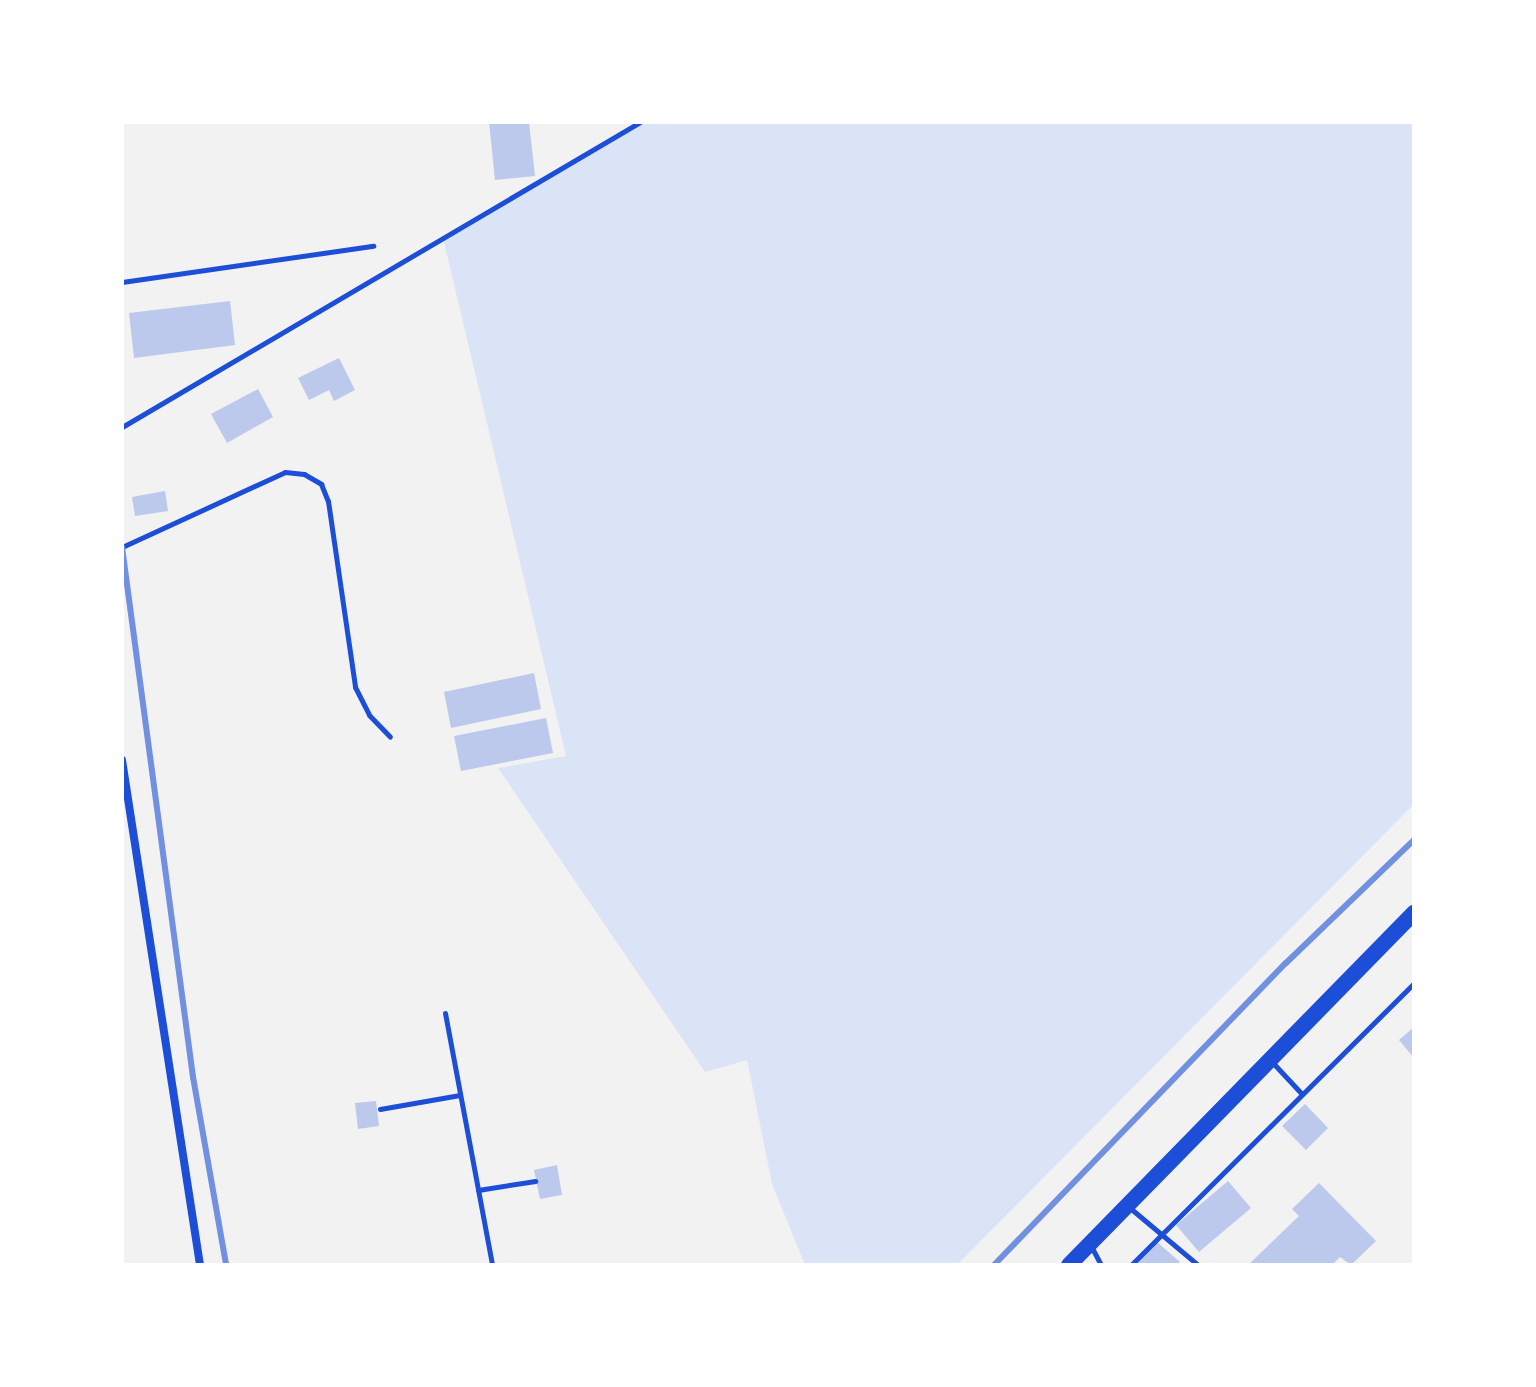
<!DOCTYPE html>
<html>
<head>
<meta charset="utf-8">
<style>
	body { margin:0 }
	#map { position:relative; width:1536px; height:1387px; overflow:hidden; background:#f2f2f2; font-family:"Roboto Condensed",sans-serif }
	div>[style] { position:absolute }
	.green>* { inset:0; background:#dbe4f7 }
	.building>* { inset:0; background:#bdc9ec }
	.service>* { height:5px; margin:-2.5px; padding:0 2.5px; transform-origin:2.5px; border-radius:2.5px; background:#1d4ed8 }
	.minor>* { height:8px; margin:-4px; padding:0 4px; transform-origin:4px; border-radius:4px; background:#1d4ed8 }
	.secondary>* { height:16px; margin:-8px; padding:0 8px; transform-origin:8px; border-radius:8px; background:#1d4ed8 }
	.rail>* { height:6px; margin:-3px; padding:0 3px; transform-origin:3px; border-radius:3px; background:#7290e2 }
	span { translate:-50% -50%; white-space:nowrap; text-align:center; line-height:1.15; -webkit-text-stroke:8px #fff; paint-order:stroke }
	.frame { position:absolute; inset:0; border:124px solid #fff; pointer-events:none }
</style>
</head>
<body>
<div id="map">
	<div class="green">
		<div style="clip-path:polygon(640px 122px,1414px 122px,1414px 804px,957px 1265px,805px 1265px,772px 1184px,747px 1060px,705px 1072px,498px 768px,566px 756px,443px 238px)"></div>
	</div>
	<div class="building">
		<div style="clip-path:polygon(489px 122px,529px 122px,535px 176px,495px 180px)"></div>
		<div style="clip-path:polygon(230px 301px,235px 345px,134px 358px,129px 313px)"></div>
		<div style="clip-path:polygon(339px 358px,355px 390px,334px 401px,329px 390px,309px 400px,298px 378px)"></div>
		<div style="clip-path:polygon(258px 389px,273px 417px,227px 443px,211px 414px)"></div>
		<div style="clip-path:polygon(165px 491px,168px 511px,135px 516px,132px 497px)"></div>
		<div style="clip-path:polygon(534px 673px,541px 709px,451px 728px,444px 692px)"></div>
		<div style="clip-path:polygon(546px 718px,553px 753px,461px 771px,454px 736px)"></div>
		<div style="clip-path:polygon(1414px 1027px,1414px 1058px,1399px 1040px)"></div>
		<div style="clip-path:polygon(376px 1101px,379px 1126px,358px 1129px,355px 1103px)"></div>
		<div style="clip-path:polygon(1305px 1104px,1328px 1128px,1306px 1150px,1282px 1126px)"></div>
		<div style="clip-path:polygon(557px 1165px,562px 1195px,540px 1199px,534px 1170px)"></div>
		<div style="clip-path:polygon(1228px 1181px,1251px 1208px,1199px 1252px,1176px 1225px)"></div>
		<div style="clip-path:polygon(1319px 1183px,1376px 1241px,1351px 1265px,1340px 1257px,1332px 1265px,1248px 1265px,1299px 1216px,1292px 1209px)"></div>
		<div style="clip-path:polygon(1156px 1241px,1180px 1262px,1177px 1265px,1135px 1265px)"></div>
	</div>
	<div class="service">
		<div style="left:122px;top:282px;width:254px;rotate:-8.2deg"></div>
		<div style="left:122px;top:427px;width:601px;rotate:-30.49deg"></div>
		<div style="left:122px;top:547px;width:179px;rotate:-24.7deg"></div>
		<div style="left:285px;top:472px;width:19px;rotate:6deg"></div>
		<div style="left:304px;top:474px;width:20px;rotate:30deg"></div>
		<div style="left:321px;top:484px;width:18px;rotate:68deg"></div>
		<div style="left:328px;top:501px;width:188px;rotate:81.7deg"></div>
		<div style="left:355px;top:687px;width:31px;rotate:63deg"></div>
		<div style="left:369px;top:715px;width:30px;rotate:46deg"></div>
		<div style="left:445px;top:1013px;width:256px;rotate:79.4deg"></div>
		<div style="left:1273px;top:1063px;width:42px;rotate:46.9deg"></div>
		<div style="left:380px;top:1109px;width:81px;rotate:-9.9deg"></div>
		<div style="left:478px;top:1190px;width:58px;rotate:-9deg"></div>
		<div style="left:1130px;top:1208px;width:89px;rotate:40deg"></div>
		<div style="left:1092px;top:1248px;width:19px;rotate:62deg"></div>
		<div style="left:1131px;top:1265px;width:400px;rotate:-44.9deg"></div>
	</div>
	<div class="minor">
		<div style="left:122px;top:760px;width:511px;rotate:81.22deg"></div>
	</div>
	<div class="secondary">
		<div style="left:1069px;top:1265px;width:493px;rotate:-45.6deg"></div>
	</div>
	<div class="rail">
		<div style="left:122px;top:547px;width:535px;rotate:82.37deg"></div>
		<div style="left:193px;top:1077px;width:191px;rotate:80deg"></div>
		<div style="left:994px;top:1265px;width:420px;rotate:-46deg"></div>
		<div style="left:1286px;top:963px;width:178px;rotate:-43.9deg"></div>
	</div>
	<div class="frame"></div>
</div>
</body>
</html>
